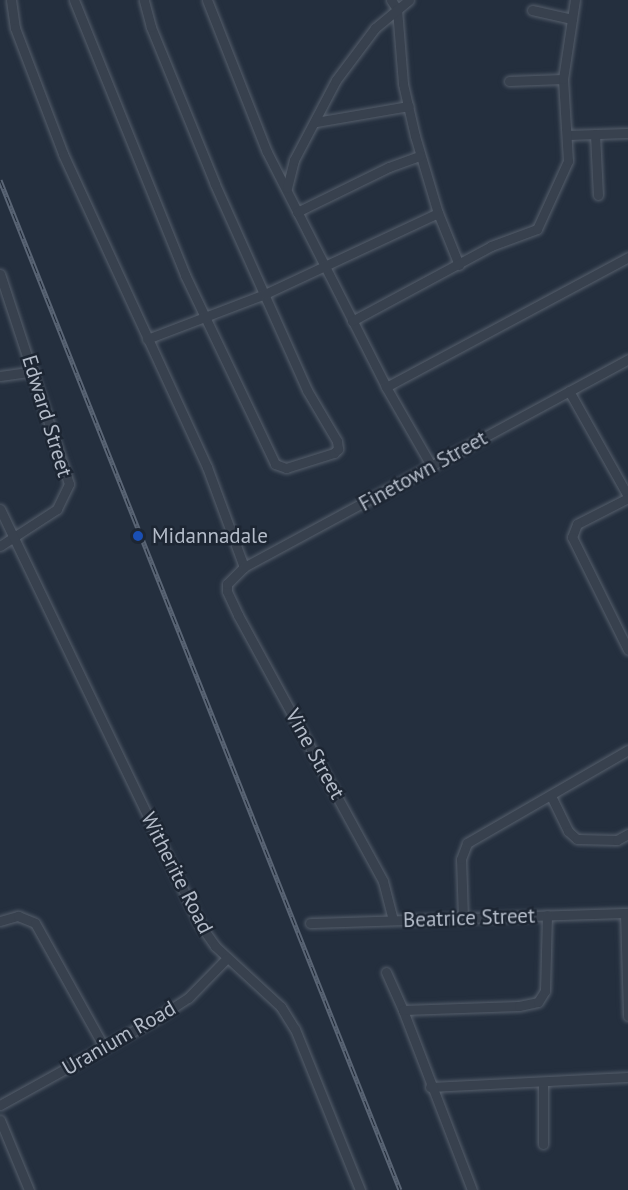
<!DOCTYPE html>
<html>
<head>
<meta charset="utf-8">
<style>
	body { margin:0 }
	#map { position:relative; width:628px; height:1190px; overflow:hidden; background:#242f3e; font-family:"PT Sans",sans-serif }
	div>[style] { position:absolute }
	.roads { filter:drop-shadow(0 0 2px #565f6c) drop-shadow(0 0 2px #565f6c) }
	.minor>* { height:9px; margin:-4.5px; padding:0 4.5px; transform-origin:4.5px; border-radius:4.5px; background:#38414e }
	.rail>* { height:5px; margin-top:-2.5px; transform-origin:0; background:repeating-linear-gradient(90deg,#1d2633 0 9px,#5a6575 0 18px); box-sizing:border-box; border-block:2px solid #5a6575 }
	.dots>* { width:16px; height:16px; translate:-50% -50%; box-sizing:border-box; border:3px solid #1d2633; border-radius:50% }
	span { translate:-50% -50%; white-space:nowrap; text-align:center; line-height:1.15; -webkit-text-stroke:5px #1d2633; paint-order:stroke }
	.street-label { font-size:21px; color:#b4bcc9 }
	.poi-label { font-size:21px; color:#b4bcc9 }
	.left { translate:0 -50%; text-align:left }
</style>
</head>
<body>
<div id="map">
	<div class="roads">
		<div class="minor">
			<div style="left:11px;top:0;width:28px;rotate:82deg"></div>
			<div style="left:15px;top:28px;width:135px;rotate:69.1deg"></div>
			<div style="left:63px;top:154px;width:345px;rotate:65.3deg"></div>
			<div style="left:207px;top:467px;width:107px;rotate:69.7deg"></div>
			<div style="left:74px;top:0;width:297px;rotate:68deg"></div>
			<div style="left:185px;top:275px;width:209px;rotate:64.5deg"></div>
			<div style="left:275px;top:464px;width:12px;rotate:20deg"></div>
			<div style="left:286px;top:468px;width:50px;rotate:-17.4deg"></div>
			<div style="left:334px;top:453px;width:6px;rotate:-45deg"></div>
			<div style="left:338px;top:449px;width:8px;rotate:-97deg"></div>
			<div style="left:337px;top:441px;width:59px;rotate:-120.5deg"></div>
			<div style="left:307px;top:390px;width:226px;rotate:-114.1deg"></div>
			<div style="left:215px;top:184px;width:170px;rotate:-112.2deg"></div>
			<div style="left:151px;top:27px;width:28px;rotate:-105deg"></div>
			<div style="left:207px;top:0;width:163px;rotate:68.5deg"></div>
			<div style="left:267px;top:152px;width:263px;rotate:63.1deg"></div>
			<div style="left:386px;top:387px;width:92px;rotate:60.1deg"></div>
			<div style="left:391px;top:0;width:11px;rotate:56deg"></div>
			<div style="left:397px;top:9px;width:75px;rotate:85.4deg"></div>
			<div style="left:403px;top:84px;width:53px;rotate:77deg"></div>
			<div style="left:415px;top:136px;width:80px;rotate:73.4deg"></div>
			<div style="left:438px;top:213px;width:56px;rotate:68deg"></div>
			<div style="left:532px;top:10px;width:41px;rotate:12.7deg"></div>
			<div style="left:509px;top:81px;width:54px;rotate:-2.1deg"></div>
			<div style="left:316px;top:122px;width:94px;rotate:-9.8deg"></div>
			<div style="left:595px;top:134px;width:61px;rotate:87.2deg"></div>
			<div style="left:567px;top:135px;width:61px;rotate:-1.9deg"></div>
			<div style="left:287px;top:188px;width:29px;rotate:-76deg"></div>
			<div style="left:294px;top:160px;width:90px;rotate:-62.3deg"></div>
			<div style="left:336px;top:80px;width:65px;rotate:-53.1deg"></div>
			<div style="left:375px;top:28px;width:44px;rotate:-39.5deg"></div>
			<div style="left:297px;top:212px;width:102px;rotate:-26.1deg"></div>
			<div style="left:389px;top:167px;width:33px;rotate:-20deg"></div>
			<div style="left:0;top:274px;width:221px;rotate:71.8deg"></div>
			<div style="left:69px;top:484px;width:28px;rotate:116deg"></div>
			<div style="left:57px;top:509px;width:68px;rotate:147deg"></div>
			<div style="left:352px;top:321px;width:158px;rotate:-28.3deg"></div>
			<div style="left:491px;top:246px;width:49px;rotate:-20.3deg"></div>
			<div style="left:537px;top:229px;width:75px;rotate:-65.5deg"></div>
			<div style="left:568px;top:161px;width:82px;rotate:-93.5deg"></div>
			<div style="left:563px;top:79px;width:80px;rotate:-81.4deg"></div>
			<div style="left:147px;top:339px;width:126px;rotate:-20.9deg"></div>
			<div style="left:265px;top:294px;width:191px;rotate:-25.1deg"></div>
			<div style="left:0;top:376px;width:34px;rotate:-8deg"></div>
			<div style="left:386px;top:387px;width:275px;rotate:-28.2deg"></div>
			<div style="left:569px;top:391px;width:120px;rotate:60.7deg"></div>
			<div style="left:628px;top:498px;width:57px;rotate:153deg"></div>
			<div style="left:577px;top:524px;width:14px;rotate:111deg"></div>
			<div style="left:572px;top:537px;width:126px;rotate:63.6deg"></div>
			<div style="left:0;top:509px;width:459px;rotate:64.3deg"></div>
			<div style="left:199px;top:923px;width:28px;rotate:55deg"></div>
			<div style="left:215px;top:946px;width:90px;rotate:42.7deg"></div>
			<div style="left:281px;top:1007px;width:26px;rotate:58deg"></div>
			<div style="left:295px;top:1029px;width:174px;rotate:68deg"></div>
			<div style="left:551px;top:796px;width:39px;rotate:64deg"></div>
			<div style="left:568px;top:831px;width:12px;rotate:42deg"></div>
			<div style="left:577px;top:839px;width:40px;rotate:1.4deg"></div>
			<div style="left:617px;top:840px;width:13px;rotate:-29deg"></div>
			<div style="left:625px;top:913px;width:103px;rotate:88.3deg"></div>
			<div style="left:463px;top:918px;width:59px;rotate:-91.9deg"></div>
			<div style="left:461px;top:859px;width:17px;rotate:-69deg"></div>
			<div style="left:467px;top:843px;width:186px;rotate:-30deg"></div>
			<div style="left:393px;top:920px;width:40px;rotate:-104.4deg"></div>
			<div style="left:383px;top:881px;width:303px;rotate:-118.6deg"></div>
			<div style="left:238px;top:615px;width:26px;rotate:-115deg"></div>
			<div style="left:227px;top:591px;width:7px;rotate:-90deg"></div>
			<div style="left:227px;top:584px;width:24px;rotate:-45deg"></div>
			<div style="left:244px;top:567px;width:437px;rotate:-28.4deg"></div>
			<div style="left:0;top:921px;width:19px;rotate:-16deg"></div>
			<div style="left:18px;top:916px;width:18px;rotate:22deg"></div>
			<div style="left:35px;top:923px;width:142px;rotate:60.9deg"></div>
			<div style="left:310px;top:923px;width:318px;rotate:-1.8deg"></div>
			<div style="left:386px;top:972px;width:42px;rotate:65.9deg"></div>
			<div style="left:543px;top:1082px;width:62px;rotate:90deg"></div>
			<div style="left:430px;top:1087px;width:198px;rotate:-2.9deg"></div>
			<div style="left:0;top:1105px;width:179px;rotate:-29deg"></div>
			<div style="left:157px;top:1018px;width:37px;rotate:-33deg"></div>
			<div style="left:188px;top:998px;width:56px;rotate:-45.7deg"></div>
			<div style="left:0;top:1120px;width:76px;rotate:67.5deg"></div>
			<div style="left:472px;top:1190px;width:193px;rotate:-111deg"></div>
			<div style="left:403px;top:1010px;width:116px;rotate:-2deg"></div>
			<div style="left:519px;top:1006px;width:19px;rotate:-12deg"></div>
			<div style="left:538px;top:1002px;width:13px;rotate:-58deg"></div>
			<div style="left:545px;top:991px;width:76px;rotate:-88.5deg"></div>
		</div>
	</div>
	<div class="rail">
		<div style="left:0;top:180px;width:1086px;rotate:68.39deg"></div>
	</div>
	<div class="dots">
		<div style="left:138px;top:536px;background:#1a4fb4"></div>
	</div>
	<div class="street-label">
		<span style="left:47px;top:416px;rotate:73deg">Edward Street</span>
		<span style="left:423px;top:471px;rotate:-29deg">Finetown Street</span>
		<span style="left:315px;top:754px;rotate:61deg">Vine Street</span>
		<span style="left:177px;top:873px;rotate:63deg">Witherite Road</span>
		<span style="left:469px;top:918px;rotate:-2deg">Beatrice Street</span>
		<span style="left:119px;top:1038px;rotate:-30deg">Uranium Road</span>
	</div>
	<div class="poi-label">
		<span class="left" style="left:152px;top:536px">Midannadale</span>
	</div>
</div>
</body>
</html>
